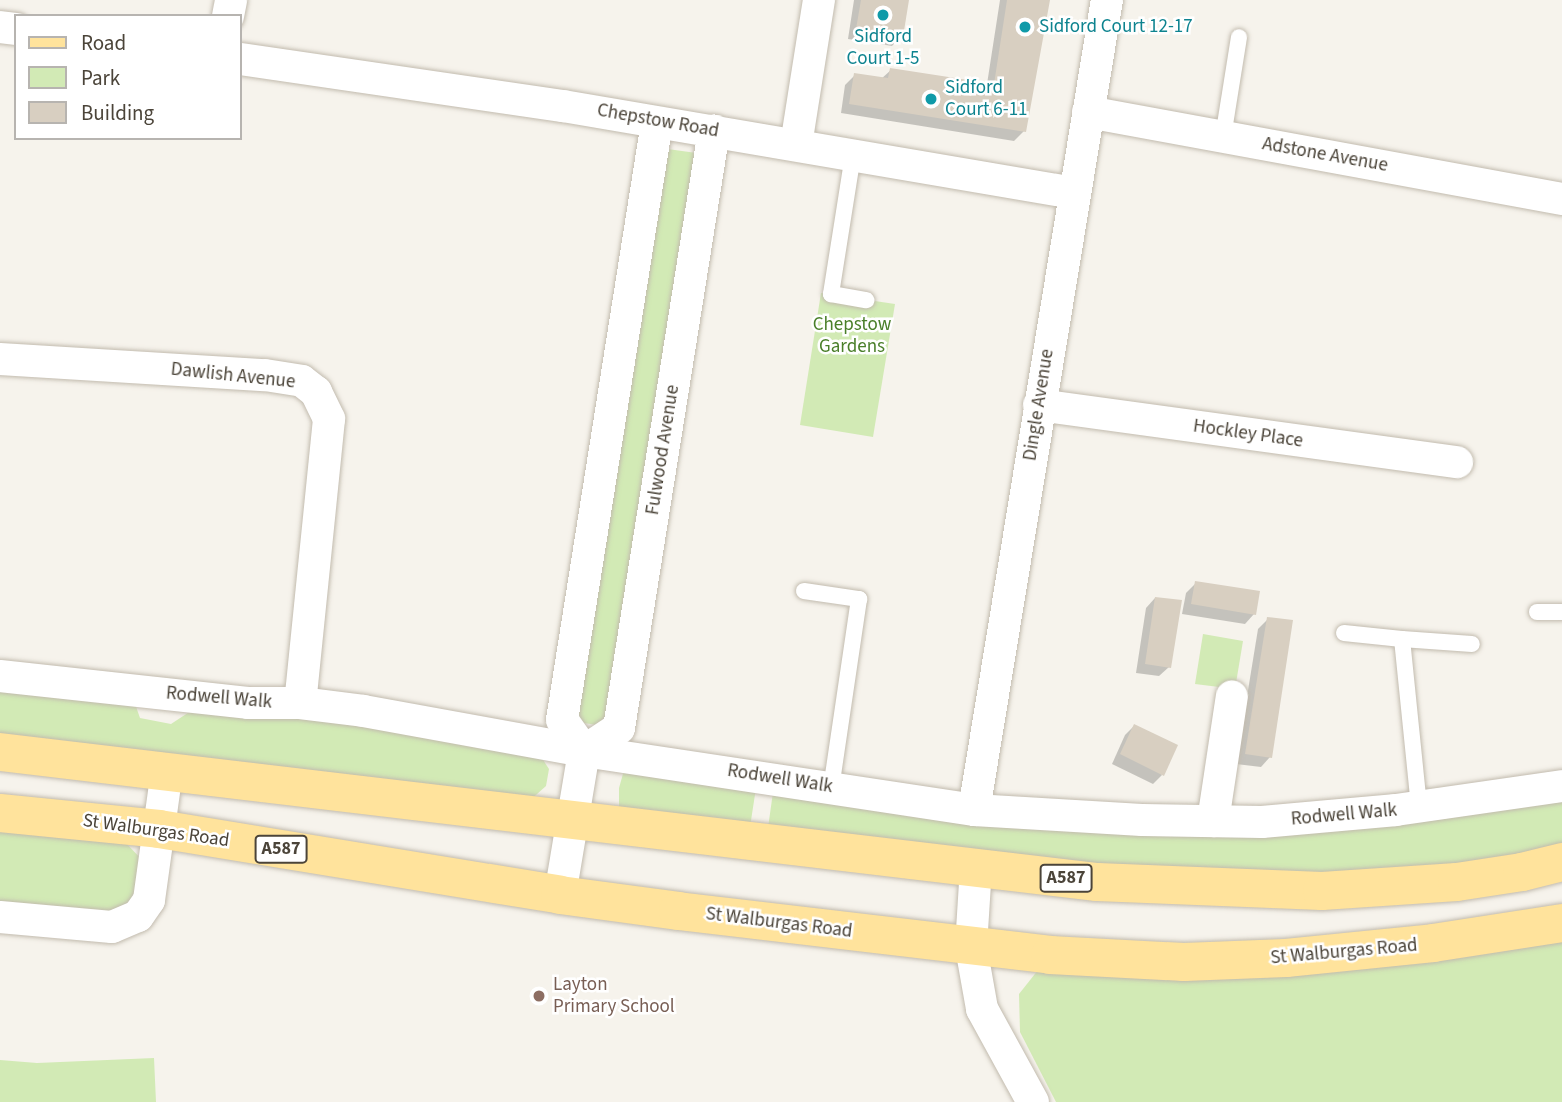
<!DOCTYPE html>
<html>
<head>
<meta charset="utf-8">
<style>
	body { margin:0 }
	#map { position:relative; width:1562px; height:1102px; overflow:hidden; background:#f6f3ec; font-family:"Source Sans 3",sans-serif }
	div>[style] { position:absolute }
	.green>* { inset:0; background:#d2eab5 }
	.shadow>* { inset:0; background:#0003 }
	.building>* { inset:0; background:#d8cfc1 }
	.roads { filter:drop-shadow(0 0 2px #c2bbae) drop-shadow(0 0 2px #c2bbae) }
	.lane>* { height:16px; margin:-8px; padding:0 8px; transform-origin:8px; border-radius:8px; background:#fff }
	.street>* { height:32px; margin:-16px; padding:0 16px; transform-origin:16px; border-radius:16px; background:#fff }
	.primary>* { height:38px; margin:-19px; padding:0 19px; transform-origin:19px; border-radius:19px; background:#ffe39c }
	.dots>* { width:19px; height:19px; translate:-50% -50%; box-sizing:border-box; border:4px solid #fff; border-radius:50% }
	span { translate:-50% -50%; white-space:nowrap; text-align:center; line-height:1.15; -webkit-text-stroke:5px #fff; paint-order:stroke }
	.shield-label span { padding:2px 5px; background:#fff; border:2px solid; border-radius:5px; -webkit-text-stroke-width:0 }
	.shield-label { font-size:18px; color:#4b4439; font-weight:700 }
	.culture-label { font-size:19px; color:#0d838f }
	.left { translate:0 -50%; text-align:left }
	.street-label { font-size:19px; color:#4b4439 }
	.park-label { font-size:19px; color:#4a7f2a }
	.education-label { font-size:19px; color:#785e54 }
	.legend { position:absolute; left:14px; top:14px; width:228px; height:126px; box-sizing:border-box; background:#fff; border:2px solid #b7b4b0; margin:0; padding:9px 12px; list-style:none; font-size:21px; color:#4b4439 }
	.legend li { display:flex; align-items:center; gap:14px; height:35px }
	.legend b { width:35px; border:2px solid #b7b4b0 }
</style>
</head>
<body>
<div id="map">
	<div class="green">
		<div style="clip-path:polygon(653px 147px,711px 155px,619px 728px,562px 720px)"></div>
		<div style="clip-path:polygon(821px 293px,895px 304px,873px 437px,800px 425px)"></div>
		<div style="clip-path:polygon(1203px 634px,1243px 641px,1235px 689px,1195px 684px)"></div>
		<div style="clip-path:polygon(0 680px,132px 695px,140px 718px,171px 724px,209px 699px,530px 740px,549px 769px,546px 786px,518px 811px,0 752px)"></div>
		<div style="clip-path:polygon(628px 756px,758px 775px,748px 840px,619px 808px,619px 788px)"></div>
		<div style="clip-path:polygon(775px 778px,1143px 820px,1562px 784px,1562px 862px,1388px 888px,766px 842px)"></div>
		<div style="clip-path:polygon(0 830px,124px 841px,146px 864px,138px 916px,0 917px)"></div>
		<div style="clip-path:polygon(1562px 923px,1562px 1102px,1056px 1102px,1020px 1032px,1019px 994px,1050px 955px)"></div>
		<div style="clip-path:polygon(154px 1058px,156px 1102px,0 1102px,0 1060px,37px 1063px)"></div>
	</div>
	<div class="shadow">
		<div style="clip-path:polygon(854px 0,907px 0,901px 36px,892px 46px,848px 39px)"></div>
		<div style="clip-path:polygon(1000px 0,1049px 0,1024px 131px,1014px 141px,841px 113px,845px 85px,855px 75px,881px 79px,891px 70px,987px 84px)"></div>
		<div style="clip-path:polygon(1196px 583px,1254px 614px,1245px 624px,1182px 614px,1186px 593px)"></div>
		<div style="clip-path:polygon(1155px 598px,1169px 667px,1159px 676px,1136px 673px,1146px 608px)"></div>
		<div style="clip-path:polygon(1268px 619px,1270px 757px,1261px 767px,1236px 764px,1258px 629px)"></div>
		<div style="clip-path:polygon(1134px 726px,1162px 775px,1153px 784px,1112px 764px,1125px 735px)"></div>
	</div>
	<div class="building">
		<div style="clip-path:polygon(861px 0,909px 0,903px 37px,856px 29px)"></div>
		<div style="clip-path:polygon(1007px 0,1050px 0,1026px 132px,849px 104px,854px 73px,888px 78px,890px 68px,994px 84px)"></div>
		<div style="clip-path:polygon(1195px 581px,1260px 591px,1256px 615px,1191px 604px)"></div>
		<div style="clip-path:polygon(1155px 597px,1182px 600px,1171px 668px,1145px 664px)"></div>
		<div style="clip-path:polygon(1267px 617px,1293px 620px,1272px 758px,1245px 754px)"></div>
		<div style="clip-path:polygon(1134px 724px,1178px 745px,1164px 776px,1120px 754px)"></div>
	</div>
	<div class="roads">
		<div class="lane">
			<div style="left:1223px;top:137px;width:101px;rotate:-80.9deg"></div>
			<div style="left:853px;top:155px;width:141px;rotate:99deg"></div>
			<div style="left:831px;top:294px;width:36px;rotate:10deg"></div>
			<div style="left:804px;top:591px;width:56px;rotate:8.3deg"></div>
			<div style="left:859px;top:599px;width:191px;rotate:98.4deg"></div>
			<div style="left:1537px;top:612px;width:25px"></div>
			<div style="left:1344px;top:633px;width:58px;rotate:5.9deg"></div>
			<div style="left:1402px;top:639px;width:169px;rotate:84.2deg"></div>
			<div style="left:1402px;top:639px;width:70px;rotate:4.1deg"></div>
		</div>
		<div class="street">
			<div style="left:228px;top:16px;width:16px;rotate:-79deg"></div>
			<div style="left:0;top:27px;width:16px;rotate:7deg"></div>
			<div style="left:240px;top:59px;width:326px;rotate:8.3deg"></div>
			<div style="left:563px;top:106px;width:518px;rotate:9.66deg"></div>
			<div style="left:1088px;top:112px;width:482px;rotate:10.4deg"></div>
			<div style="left:796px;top:145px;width:147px;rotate:-81deg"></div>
			<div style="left:0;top:359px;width:265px;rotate:3.5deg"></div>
			<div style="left:265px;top:375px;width:37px;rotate:9deg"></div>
			<div style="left:302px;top:381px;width:18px;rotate:38deg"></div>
			<div style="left:316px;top:392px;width:30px;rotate:64deg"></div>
			<div style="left:329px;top:419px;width:285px;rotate:95.8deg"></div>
			<div style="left:1039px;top:405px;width:422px;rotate:7.8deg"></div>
			<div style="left:0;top:676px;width:249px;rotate:6.2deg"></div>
			<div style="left:248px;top:703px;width:52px"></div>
			<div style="left:300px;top:703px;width:64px;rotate:7.1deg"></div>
			<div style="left:364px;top:711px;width:224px;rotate:10.3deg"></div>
			<div style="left:584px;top:751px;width:394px;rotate:8.6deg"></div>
			<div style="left:974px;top:810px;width:168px;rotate:3.4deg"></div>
			<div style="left:1142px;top:820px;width:120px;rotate:1deg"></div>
			<div style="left:1262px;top:822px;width:135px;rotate:-5.1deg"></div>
			<div style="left:1396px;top:810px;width:168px;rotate:-8.2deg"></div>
			<div style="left:584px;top:751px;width:42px;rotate:-33.3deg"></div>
			<div style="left:619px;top:728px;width:605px;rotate:-80.96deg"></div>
			<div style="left:974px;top:810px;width:821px;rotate:-80.68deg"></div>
			<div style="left:1213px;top:821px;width:126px;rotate:-81.4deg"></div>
			<div style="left:976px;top:867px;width:80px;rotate:93.6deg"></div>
			<div style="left:971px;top:947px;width:63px;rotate:79.9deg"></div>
			<div style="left:982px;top:1009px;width:106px;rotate:61.3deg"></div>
			<div style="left:560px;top:895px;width:146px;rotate:-80.5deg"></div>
			<div style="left:584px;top:751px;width:38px;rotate:-125deg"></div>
			<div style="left:562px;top:720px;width:605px;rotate:-80.97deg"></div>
			<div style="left:0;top:917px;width:112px;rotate:5.1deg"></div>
			<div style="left:112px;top:927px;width:28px;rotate:-23deg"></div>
			<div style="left:138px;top:916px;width:19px;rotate:-55deg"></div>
			<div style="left:149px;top:900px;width:130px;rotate:-82.1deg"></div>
		</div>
		<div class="primary">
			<div style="left:0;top:752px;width:1105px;rotate:6.76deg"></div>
			<div style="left:1097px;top:882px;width:225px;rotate:2.3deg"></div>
			<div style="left:1322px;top:891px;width:135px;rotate:-3.8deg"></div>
			<div style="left:1457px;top:882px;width:66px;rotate:-8.7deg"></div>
			<div style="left:1522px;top:872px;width:41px;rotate:-14deg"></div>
			<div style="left:0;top:813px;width:160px;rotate:5.7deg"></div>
			<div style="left:159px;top:829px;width:406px;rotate:9.3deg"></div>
			<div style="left:560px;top:895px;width:119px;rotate:7.7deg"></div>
			<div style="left:678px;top:911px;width:375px;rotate:6.7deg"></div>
			<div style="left:1050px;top:955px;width:134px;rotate:3deg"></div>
			<div style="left:1184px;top:962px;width:102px;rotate:-2.2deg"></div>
			<div style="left:1286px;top:958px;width:148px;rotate:-5.8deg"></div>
			<div style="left:1433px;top:943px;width:131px;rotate:-8.8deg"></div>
		</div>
	</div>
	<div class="dots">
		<div style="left:883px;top:15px;background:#0f9aa8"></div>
		<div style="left:1025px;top:27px;background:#0f9aa8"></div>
		<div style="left:931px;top:99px;background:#0f9aa8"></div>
		<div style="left:539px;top:996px;background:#8d6e63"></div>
	</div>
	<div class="shield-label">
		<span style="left:281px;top:849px">A587</span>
		<span style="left:1066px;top:878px">A587</span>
	</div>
	<div class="culture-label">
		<span class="left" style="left:1039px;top:27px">Sidford Court 12-17</span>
		<span style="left:883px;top:48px">Sidford<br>Court 1-5</span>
		<span class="left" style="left:945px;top:99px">Sidford<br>Court 6-11</span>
	</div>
	<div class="street-label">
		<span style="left:658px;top:121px;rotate:10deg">Chepstow Road</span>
		<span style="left:1325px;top:155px;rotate:10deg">Adstone Avenue</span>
		<span style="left:233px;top:376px;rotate:6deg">Dawlish Avenue</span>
		<span style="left:1039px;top:405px;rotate:-81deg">Dingle Avenue</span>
		<span style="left:1248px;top:434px;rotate:8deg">Hockley Place</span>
		<span style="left:663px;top:450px;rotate:-81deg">Fulwood Avenue</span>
		<span style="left:219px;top:698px;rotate:5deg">Rodwell Walk</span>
		<span style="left:780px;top:779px;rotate:9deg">Rodwell Walk</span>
		<span style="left:1344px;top:815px;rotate:-5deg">Rodwell Walk</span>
		<span style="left:156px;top:831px;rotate:8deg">St Walburgas Road</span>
		<span style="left:779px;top:923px;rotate:7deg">St Walburgas Road</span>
		<span style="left:1344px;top:952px;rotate:-5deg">St Walburgas Road</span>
	</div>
	<div class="park-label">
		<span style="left:852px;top:336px">Chepstow<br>Gardens</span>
	</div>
	<div class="education-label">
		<span class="left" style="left:553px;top:996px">Layton<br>Primary School</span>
	</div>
	<ul class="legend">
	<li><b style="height:9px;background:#ffe39c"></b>Road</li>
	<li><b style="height:19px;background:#d2eab5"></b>Park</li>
	<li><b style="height:19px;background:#d8cfc1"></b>Building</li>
	</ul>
</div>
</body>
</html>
